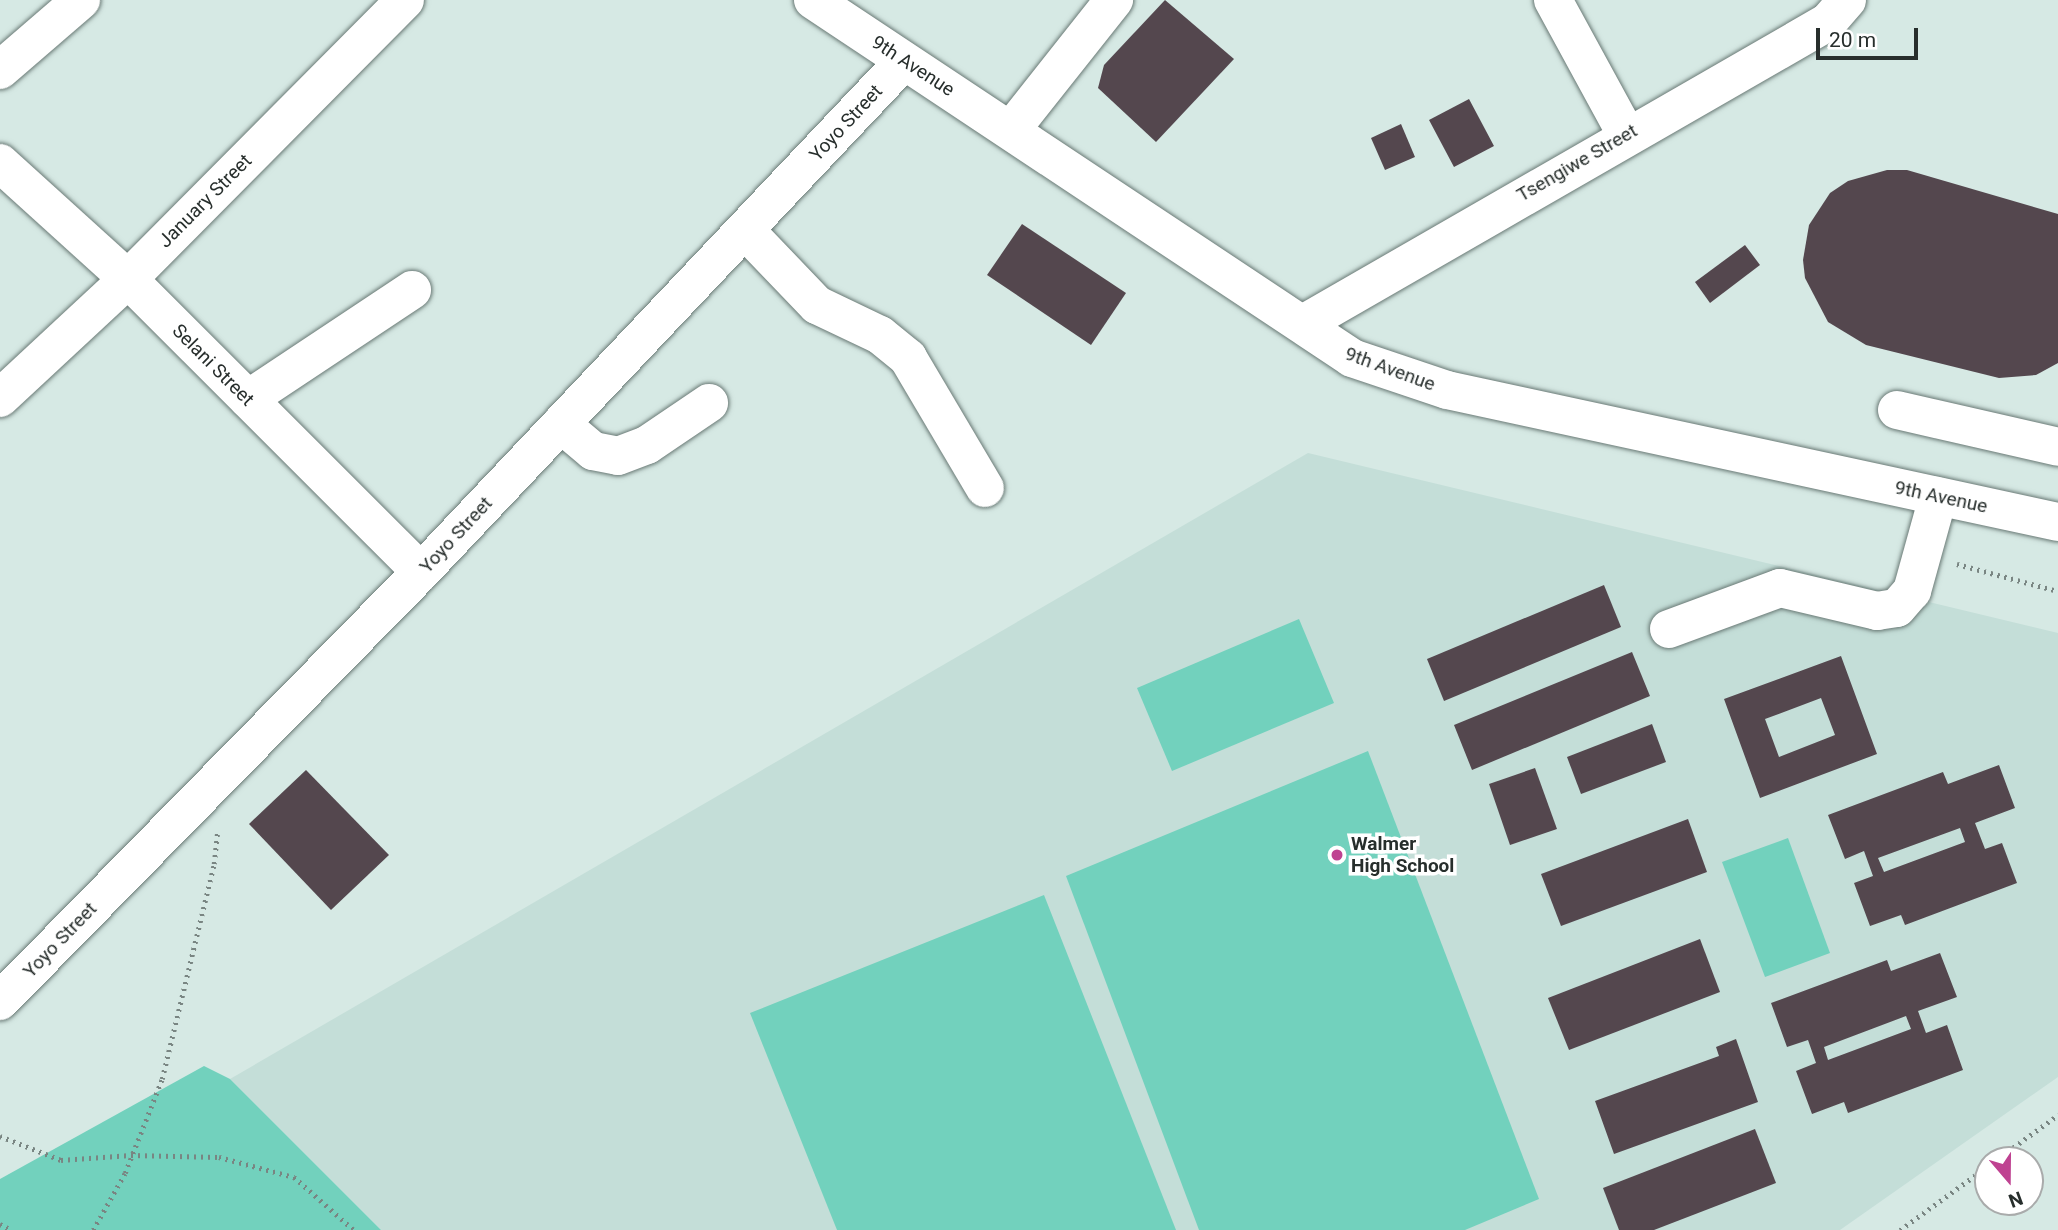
<!DOCTYPE html>
<html>
<head>
<meta charset="utf-8">
<style>
	body { margin:0 }
	#map { position:relative; width:2058px; height:1230px; overflow:hidden; background:#d6e9e4; font-family:Roboto,sans-serif }
	div>[style] { position:absolute }
	.built>* { inset:0; background:#c4ded8 }
	.green>* { inset:0; background:#72d1bd }
	.building>* { inset:0; background:#54474e }
	.path>* { height:4.5px; margin-top:-2.25px; transform-origin:0; background:repeating-linear-gradient(90deg,#798582 0 2px,transparent 0 7px) }
	.roads { filter:drop-shadow(0 0 2px #697975) drop-shadow(0 0 2px #697975) }
	.minor>* { height:38px; margin:-19px; padding:0 19px; transform-origin:19px; border-radius:19px; background:#fff }
	.dots>* { width:19px; height:19px; translate:-50% -50%; box-sizing:border-box; border:4px solid #fff; border-radius:50% }
	span { translate:-50% -50%; white-space:nowrap; text-align:center; line-height:1.15; -webkit-text-stroke:7px #fff; paint-order:stroke }
	.street-label { font-size:19px; color:#272e2c }
	.poi-label { font-size:19px; color:#272e2c; font-weight:700 }
	.left { translate:0 -50%; text-align:left }
	.north { position:absolute; left:1974px; top:1146px; width:70px; height:70px; box-sizing:border-box; background:#fff; border:2px solid #a9abab; border-radius:50%; rotate:160deg; font-size:19px; font-weight:700; line-height:28px; text-align:center; color:#272e2c }
	.north::after { content:''; display:block; margin:auto; width:24px; height:32px; background:#bf4291; clip-path:polygon(50% 0,100% 100%,50% 72%,0 100%) }
	.scale { position:absolute; left:1816px; top:28px; width:102px; height:32px; box-sizing:border-box; border:4px solid #272e2c; border-top:0; padding-left:9px; font-size:21px; line-height:24px; white-space:nowrap; color:#272e2c; -webkit-text-stroke:5px #fff; paint-order:stroke }
</style>
</head>
<body>
<div id="map">
	<div class="built">
		<div style="clip-path:polygon(1308px 453px,2058px 633px,2058px 1077px,1840px 1230px,381px 1230px,230px 1079px)"></div>
	</div>
	<div class="green">
		<div style="clip-path:polygon(1299px 619px,1334px 703px,1172px 771px,1137px 688px)"></div>
		<div style="clip-path:polygon(1368px 751px,1539px 1199px,1465px 1230px,1199px 1230px,1066px 876px)"></div>
		<div style="clip-path:polygon(1788px 838px,1830px 953px,1765px 977px,1722px 862px)"></div>
		<div style="clip-path:polygon(1044px 895px,1176px 1230px,837px 1230px,750px 1013px)"></div>
		<div style="clip-path:polygon(204px 1066px,230px 1079px,381px 1230px,0 1230px,0 1179px)"></div>
	</div>
	<div class="building">
		<div style="clip-path:polygon(1165px 0,1234px 59px,1156px 142px,1098px 88px,1104px 65px)"></div>
		<div style="clip-path:polygon(1469px 99px,1494px 146px,1454px 167px,1429px 120px)"></div>
		<div style="clip-path:polygon(1401px 124px,1415px 157px,1385px 170px,1371px 138px)"></div>
		<div style="clip-path:polygon(1887px 170px,1907px 170px,2058px 214px,2058px 363px,2036px 375px,1999px 378px,1866px 345px,1828px 322px,1805px 278px,1803px 260px,1809px 225px,1830px 193px,1848px 181px)"></div>
		<div style="clip-path:polygon(1022px 224px,1126px 293px,1091px 345px,987px 275px)"></div>
		<div style="clip-path:polygon(1745px 245px,1760px 265px,1710px 303px,1695px 282px)"></div>
		<div style="clip-path:polygon(1604px 585px,1621px 627px,1444px 701px,1427px 659px)"></div>
		<div style="clip-path:polygon(1632px 652px,1650px 696px,1472px 770px,1454px 725px)"></div>
		<div style="clip-path:polygon(evenodd,1841px 656px,1877px 754px,1760px 798px,1724px 699px,1841px 656px,1821px 698px,1835px 735px,1779px 757px,1765px 719px,1821px 698px)"></div>
		<div style="clip-path:polygon(1652px 724px,1666px 762px,1581px 794px,1567px 757px)"></div>
		<div style="clip-path:polygon(evenodd,1999px 765px,2015px 808px,1975px 823px,1985px 849px,2002px 843px,2017px 883px,1905px 925px,1901px 915px,1870px 926px,1854px 883px,1873px 876px,1864px 851px,1845px 859px,1828px 815px,1943px 772px,1948px 784px,1999px 765px,1960px 828px,1965px 842px,1884px 872px,1878px 858px,1960px 828px)"></div>
		<div style="clip-path:polygon(1535px 768px,1557px 829px,1510px 845px,1489px 784px)"></div>
		<div style="clip-path:polygon(306px 770px,389px 855px,331px 910px,249px 824px)"></div>
		<div style="clip-path:polygon(1688px 819px,1707px 872px,1561px 926px,1541px 874px)"></div>
		<div style="clip-path:polygon(1700px 939px,1720px 992px,1569px 1050px,1548px 998px)"></div>
		<div style="clip-path:polygon(evenodd,1940px 953px,1957px 997px,1918px 1011px,1926px 1033px,1947px 1025px,1963px 1070px,1848px 1113px,1844px 1102px,1812px 1114px,1796px 1071px,1816px 1063px,1808px 1040px,1787px 1047px,1771px 1003px,1887px 960px,1891px 971px,1940px 953px,1906px 1016px,1911px 1029px,1828px 1060px,1824px 1047px,1906px 1016px)"></div>
		<div style="clip-path:polygon(1736px 1039px,1758px 1102px,1614px 1154px,1595px 1101px,1719px 1056px,1716px 1047px)"></div>
		<div style="clip-path:polygon(1755px 1129px,1776px 1183px,1654px 1230px,1619px 1230px,1603px 1188px)"></div>
	</div>
	<div class="path">
		<div style="left:1957px;top:564px;width:105px;rotate:15deg"></div>
		<div style="left:0;top:1136px;width:66px;rotate:21.5deg"></div>
		<div style="left:61px;top:1160px;width:70px;rotate:-4.1deg"></div>
		<div style="left:131px;top:1155px;width:88px;rotate:1.3deg"></div>
		<div style="left:219px;top:1157px;width:78px;rotate:14.9deg"></div>
		<div style="left:294px;top:1177px;width:80px;rotate:41.5deg"></div>
		<div style="left:1996px;top:1160px;width:77px;rotate:-36deg"></div>
		<div style="left:0;top:1224px;width:13px;rotate:27deg"></div>
		<div style="left:93px;top:1230px;width:65px;rotate:-60.7deg"></div>
		<div style="left:125px;top:1173px;width:101px;rotate:-68.5deg"></div>
		<div style="left:162px;top:1079px;width:221px;rotate:-76.4deg"></div>
		<div style="left:214px;top:864px;width:31px;rotate:-84deg"></div>
		<div style="left:1900px;top:1230px;width:109px;rotate:-36deg"></div>
	</div>
	<div class="roads">
		<div class="minor">
			<div style="left:813px;top:0;width:647px;rotate:33.59deg"></div>
			<div style="left:1352px;top:358px;width:100px;rotate:18.6deg"></div>
			<div style="left:1447px;top:390px;width:625px;rotate:12.19deg"></div>
			<div style="left:1553px;top:0;width:153px;rotate:61.4deg"></div>
			<div style="left:0;top:70px;width:107px;rotate:-40.8deg"></div>
			<div style="left:1011px;top:130px;width:166px;rotate:-51.6deg"></div>
			<div style="left:0;top:163px;width:173px;rotate:42.2deg"></div>
			<div style="left:128px;top:279px;width:414px;rotate:45deg"></div>
			<div style="left:745px;top:230px;width:104px;rotate:46.2deg"></div>
			<div style="left:817px;top:305px;width:70px;rotate:25.5deg"></div>
			<div style="left:880px;top:335px;width:36px;rotate:39deg"></div>
			<div style="left:908px;top:358px;width:151px;rotate:59.4deg"></div>
			<div style="left:1303px;top:324px;width:606px;rotate:-29.91deg"></div>
			<div style="left:1828px;top:22px;width:29px;rotate:-49deg"></div>
			<div style="left:0;top:398px;width:175px;rotate:-42.9deg"></div>
			<div style="left:128px;top:279px;width:393px;rotate:-45.2deg"></div>
			<div style="left:248px;top:399px;width:197px;rotate:-33.6deg"></div>
			<div style="left:1897px;top:410px;width:165px;rotate:12.9deg"></div>
			<div style="left:561px;top:424px;width:42px;rotate:40.2deg"></div>
			<div style="left:593px;top:451px;width:25px;rotate:11deg"></div>
			<div style="left:618px;top:456px;width:31px;rotate:-21deg"></div>
			<div style="left:647px;top:445px;width:75px;rotate:-34.1deg"></div>
			<div style="left:1669px;top:629px;width:118px;rotate:-20.3deg"></div>
			<div style="left:1780px;top:588px;width:100px;rotate:13.3deg"></div>
			<div style="left:1877px;top:611px;width:20px;rotate:-9deg"></div>
			<div style="left:1897px;top:608px;width:23px;rotate:-49deg"></div>
			<div style="left:1912px;top:591px;width:98px;rotate:-74.5deg"></div>
			<div style="left:0;top:1001px;width:601px;rotate:-45.54deg"></div>
			<div style="left:421px;top:572px;width:703px;rotate:-46.61deg"></div>
		</div>
	</div>
	<div class="dots">
		<div style="left:1337px;top:855px;background:#bf4291"></div>
	</div>
	<div class="street-label">
		<span style="left:913px;top:66px;rotate:33deg">9th Avenue</span>
		<span style="left:846px;top:123px;rotate:-47deg">Yoyo Street</span>
		<span style="left:1577px;top:163px;rotate:-30deg">Tsengiwe Street</span>
		<span style="left:205px;top:201px;rotate:-45deg">January Street</span>
		<span style="left:213px;top:365px;rotate:45deg">Selani Street</span>
		<span style="left:1390px;top:369px;rotate:20deg">9th Avenue</span>
		<span style="left:1941px;top:497px;rotate:12deg">9th Avenue</span>
		<span style="left:456px;top:535px;rotate:-47deg">Yoyo Street</span>
		<span style="left:60px;top:940px;rotate:-46deg">Yoyo Street</span>
	</div>
	<div class="poi-label">
		<span class="left" style="left:1351px;top:855px">Walmer<br>High School</span>
	</div>
	<div class="north">N</div>
	<div class="scale">20 m</div>
</div>
</body>
</html>
